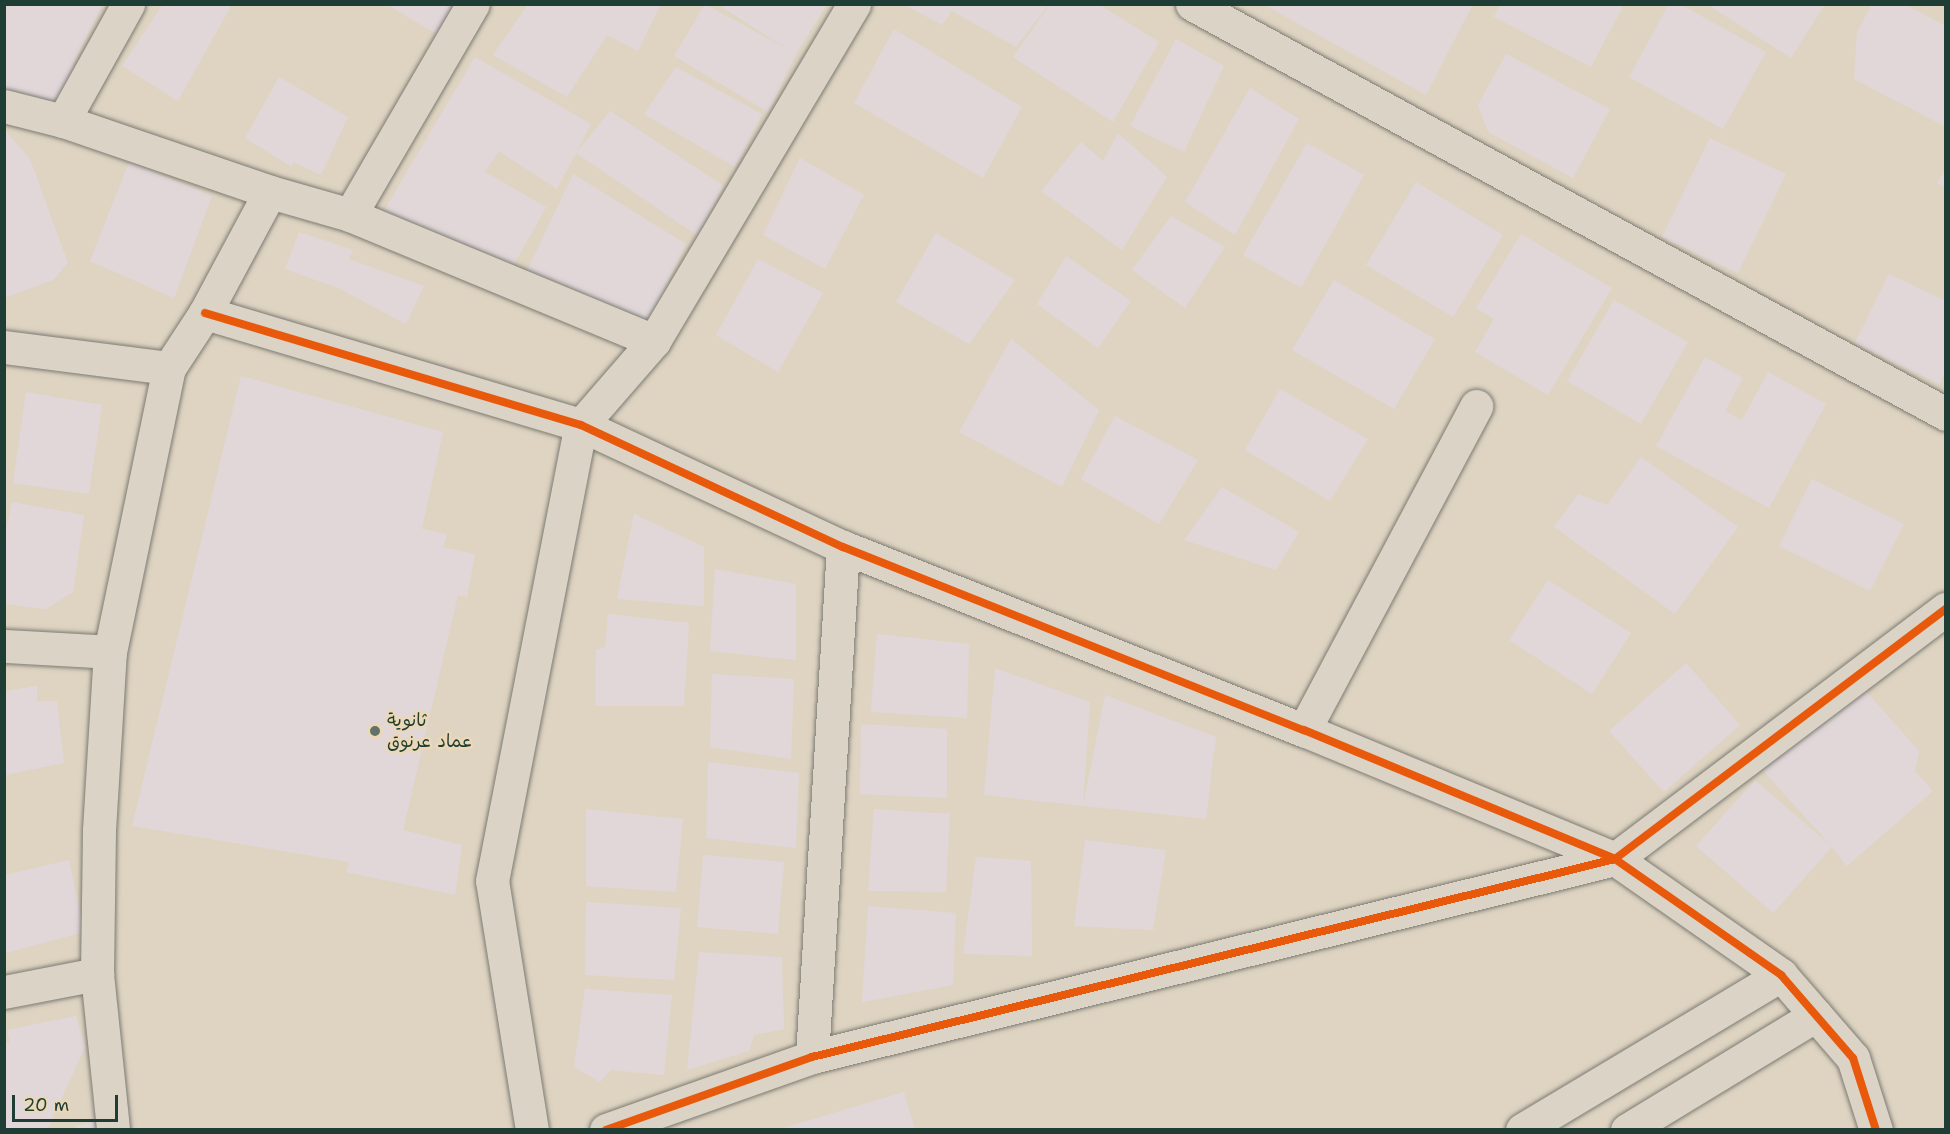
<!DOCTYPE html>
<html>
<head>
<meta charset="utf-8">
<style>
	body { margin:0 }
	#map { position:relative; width:1950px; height:1134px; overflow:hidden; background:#dfd4c2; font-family:"Shantell Sans","Playpen Sans Arabic",sans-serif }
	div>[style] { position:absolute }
	.building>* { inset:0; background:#e1d7d9 }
	.roads { filter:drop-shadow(0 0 2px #7b7b72) drop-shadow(0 0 2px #7b7b72) }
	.minor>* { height:33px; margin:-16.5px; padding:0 16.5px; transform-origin:16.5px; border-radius:16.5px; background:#dbd3c6 }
	.cycleway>* { height:8px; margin:-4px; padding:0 4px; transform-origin:4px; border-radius:4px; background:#e8590c }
	.dots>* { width:16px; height:16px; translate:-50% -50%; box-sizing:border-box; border:3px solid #ebd8b6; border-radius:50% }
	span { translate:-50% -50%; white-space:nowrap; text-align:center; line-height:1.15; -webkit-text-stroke:5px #ebd8b6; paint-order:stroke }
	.poi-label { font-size:18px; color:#1f3d34 }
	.left { translate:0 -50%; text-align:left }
	.frame { position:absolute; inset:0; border:6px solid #1f3d34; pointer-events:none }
	.scale { position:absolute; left:12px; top:1095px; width:106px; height:27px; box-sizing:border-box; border:3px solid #1f3d34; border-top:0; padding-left:8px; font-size:18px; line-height:21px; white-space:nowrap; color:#1f3d34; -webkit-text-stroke:4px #ebd8b6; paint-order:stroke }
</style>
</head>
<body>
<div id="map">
	<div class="building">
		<div style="clip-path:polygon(4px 4px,103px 4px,73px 64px,80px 75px,60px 115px,4px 96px)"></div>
		<div style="clip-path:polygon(163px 4px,232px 4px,178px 101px,122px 66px)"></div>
		<div style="clip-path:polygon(386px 4px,453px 4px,438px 35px)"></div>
		<div style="clip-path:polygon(528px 4px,661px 4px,638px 51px,607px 35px,567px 97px,493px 55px)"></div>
		<div style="clip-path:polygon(705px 4px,789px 50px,717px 4px,827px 4px,796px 54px,768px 112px,674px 56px)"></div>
		<div style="clip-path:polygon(903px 4px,1049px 4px,1016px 47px,952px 11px,942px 25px)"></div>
		<div style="clip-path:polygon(1050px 4px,1098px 4px,1159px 42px,1113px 122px,1013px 57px)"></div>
		<div style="clip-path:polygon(1263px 4px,1473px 4px,1426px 95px)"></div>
		<div style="clip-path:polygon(1500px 4px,1620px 4px,1623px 6px,1591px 67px,1494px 17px)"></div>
		<div style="clip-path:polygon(1669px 4px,1680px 4px,1766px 52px,1723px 129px,1629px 77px)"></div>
		<div style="clip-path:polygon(1707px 4px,1825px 4px,1791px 58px)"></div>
		<div style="clip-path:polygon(1872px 4px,1904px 4px,1946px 26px,1946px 127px,1854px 79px,1857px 32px)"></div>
		<div style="clip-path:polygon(894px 29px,1022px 107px,983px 178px,854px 103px)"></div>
		<div style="clip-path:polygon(1176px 39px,1224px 66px,1184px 152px,1130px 126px)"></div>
		<div style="clip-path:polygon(1506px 54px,1610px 109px,1573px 178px,1488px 132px,1478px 105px)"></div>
		<div style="clip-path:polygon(475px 57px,591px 124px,576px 153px,610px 111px,724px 186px,698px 236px,576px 153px,557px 189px,499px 151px,485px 172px,546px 207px,512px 268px,382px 214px)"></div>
		<div style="clip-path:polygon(676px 67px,762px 114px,735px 167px,644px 114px)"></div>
		<div style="clip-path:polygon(279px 77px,348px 117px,321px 175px,293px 162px,292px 167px,245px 138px)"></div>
		<div style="clip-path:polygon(1250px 88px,1299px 119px,1235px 235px,1185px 202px)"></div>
		<div style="clip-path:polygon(4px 129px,30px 159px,68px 263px,53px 280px,4px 298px)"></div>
		<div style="clip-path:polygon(1118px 133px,1167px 177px,1122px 250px,1041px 191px,1081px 142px,1103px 161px)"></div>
		<div style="clip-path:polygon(1710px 138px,1786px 174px,1738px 273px,1662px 237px)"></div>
		<div style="clip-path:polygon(1307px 143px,1364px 175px,1301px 288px,1243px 255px)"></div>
		<div style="clip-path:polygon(800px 158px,864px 195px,825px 269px,763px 235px)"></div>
		<div style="clip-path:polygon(129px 162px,212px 196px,174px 298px,90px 261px)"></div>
		<div style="clip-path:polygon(1946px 168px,1946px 188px,1937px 183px)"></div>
		<div style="clip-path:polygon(573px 174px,686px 244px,647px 326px,523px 279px)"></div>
		<div style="clip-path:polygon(1416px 182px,1503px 235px,1453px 317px,1366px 265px)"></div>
		<div style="clip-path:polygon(1171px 216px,1225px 247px,1185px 308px,1132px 270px)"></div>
		<div style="clip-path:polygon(299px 232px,353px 250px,349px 259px,424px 286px,406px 324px,338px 288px,285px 269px)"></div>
		<div style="clip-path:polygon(936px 233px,1015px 280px,969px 344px,896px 302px)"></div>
		<div style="clip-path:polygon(1521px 234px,1612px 288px,1548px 395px,1475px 352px,1494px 319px,1476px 308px)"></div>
		<div style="clip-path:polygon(1066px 256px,1131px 301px,1098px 348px,1037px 304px)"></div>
		<div style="clip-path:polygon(758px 259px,823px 293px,778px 372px,716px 335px)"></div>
		<div style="clip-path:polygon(1889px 274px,1946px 301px,1946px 371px,1939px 384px,1855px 343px)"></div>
		<div style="clip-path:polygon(1334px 280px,1435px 339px,1394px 409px,1292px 350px)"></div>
		<div style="clip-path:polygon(1614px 300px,1688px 342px,1641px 424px,1567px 381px)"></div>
		<div style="clip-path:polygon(1011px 339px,1099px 410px,1062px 487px,959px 432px)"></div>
		<div style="clip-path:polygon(1705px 357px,1743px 378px,1725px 411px,1742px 420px,1768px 372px,1826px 404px,1769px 508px,1656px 446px)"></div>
		<div style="clip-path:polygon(241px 376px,443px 432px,422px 529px,447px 534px,443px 547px,475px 554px,467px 597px,458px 595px,403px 830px,462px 845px,455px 895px,346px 872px,349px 862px,132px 826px)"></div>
		<div style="clip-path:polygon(1280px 389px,1368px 439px,1330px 501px,1245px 450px)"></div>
		<div style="clip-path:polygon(26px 392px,102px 405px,89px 494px,13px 483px)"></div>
		<div style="clip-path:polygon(1115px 416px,1198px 460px,1159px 524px,1081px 479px)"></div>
		<div style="clip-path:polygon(1641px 457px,1738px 527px,1675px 614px,1554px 527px,1578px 494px,1607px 505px)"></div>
		<div style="clip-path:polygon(1812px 479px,1904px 524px,1870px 591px,1779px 546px)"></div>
		<div style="clip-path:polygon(1222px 487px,1299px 532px,1276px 570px,1184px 540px)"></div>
		<div style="clip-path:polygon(12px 502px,84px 515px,73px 592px,46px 609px,4px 604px,4px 542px)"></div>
		<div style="clip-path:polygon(634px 514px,704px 547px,704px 606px,617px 599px)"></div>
		<div style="clip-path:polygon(715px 569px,796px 584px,796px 660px,710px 651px)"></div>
		<div style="clip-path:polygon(1548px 580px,1631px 633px,1592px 694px,1509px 640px)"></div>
		<div style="clip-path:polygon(608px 614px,689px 623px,684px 706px,595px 706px,596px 650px,605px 647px)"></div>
		<div style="clip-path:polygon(877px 634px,969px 644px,967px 718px,871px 712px)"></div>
		<div style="clip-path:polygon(1686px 663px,1740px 725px,1664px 792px,1609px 731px)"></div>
		<div style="clip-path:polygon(995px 668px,1090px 702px,1083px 806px,1105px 695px,1216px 737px,1206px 819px,984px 795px)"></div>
		<div style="clip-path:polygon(712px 674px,794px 679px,791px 759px,710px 747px)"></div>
		<div style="clip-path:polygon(1858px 682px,1919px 751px,1915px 771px,1933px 791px,1847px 866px,1832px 847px,1773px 913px,1696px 846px,1755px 780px,1832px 847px,1761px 768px)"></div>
		<div style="clip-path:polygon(37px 686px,37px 701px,57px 701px,64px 763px,5px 775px,5px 691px)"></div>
		<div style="clip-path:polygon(861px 724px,947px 729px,947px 798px,860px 794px)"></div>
		<div style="clip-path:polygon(708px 762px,799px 773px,796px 848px,706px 838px)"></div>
		<div style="clip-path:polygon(586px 809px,683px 819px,676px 892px,586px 886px)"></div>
		<div style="clip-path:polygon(874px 809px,950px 814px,946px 892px,868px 891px)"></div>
		<div style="clip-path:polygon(1085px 840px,1166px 850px,1153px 930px,1074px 926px)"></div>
		<div style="clip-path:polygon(703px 855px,784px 862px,778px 934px,697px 927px)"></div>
		<div style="clip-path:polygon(976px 857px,1031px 861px,1032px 956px,963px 954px)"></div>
		<div style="clip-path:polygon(69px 860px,84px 932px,5px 953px,5px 875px)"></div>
		<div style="clip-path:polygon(586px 902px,681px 908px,674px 980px,585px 975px)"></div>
		<div style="clip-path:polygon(868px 906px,956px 913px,953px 985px,862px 1002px)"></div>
		<div style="clip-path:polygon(699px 952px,782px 957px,784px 1029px,754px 1035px,749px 1051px,687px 1070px)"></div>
		<div style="clip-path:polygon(585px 989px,672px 995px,664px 1075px,611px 1070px,600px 1082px,574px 1067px)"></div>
		<div style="clip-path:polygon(76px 1016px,85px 1047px,47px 1130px,4px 1130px,4px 1043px,10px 1042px,7px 1030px)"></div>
		<div style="clip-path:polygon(904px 1092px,915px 1130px,780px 1130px,780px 1129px)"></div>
		<div style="clip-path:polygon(100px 1121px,101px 1130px,75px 1130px,75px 1126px)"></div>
	</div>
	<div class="roads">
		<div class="minor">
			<div style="left:1192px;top:4px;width:858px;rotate:28.54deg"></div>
			<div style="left:4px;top:106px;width:61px;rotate:14.3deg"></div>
			<div style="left:63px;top:121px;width:219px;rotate:18.9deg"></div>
			<div style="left:270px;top:192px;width:83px;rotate:16deg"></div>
			<div style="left:350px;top:215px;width:329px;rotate:22.5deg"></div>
			<div style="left:63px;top:121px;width:134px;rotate:-60.9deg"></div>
			<div style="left:350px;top:215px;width:244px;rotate:-59.8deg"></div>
			<div style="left:205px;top:313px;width:392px;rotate:16.6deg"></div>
			<div style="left:581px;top:425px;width:289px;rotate:25deg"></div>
			<div style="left:843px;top:547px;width:496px;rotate:21.7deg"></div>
			<div style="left:1304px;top:730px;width:337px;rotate:22.5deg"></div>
			<div style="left:1615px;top:859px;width:203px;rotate:34.9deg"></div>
			<div style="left:1781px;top:975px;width:110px;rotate:49.1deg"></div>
			<div style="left:1853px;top:1058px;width:76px;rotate:72.3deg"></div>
			<div style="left:4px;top:347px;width:166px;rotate:7.3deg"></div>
			<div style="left:4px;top:646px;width:106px;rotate:3.2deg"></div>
			<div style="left:1304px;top:730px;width:367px;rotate:-62deg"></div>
			<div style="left:97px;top:974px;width:157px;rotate:84.1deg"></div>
			<div style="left:4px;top:992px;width:95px;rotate:-11deg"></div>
			<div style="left:97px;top:974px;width:144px;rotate:-89.2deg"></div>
			<div style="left:99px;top:830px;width:178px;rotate:-86.5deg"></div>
			<div style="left:110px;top:652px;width:290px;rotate:-78.3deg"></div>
			<div style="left:169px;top:368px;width:66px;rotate:-56.8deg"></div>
			<div style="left:205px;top:313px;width:137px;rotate:-61.8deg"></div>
			<div style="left:812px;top:1057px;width:511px;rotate:-86.52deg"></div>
			<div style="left:532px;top:1130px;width:252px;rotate:-99.1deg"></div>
			<div style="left:492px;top:881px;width:465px;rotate:-79deg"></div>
			<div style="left:581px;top:425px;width:111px;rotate:-49deg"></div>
			<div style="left:654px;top:341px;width:392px;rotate:-59.3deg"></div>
			<div style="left:606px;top:1130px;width:219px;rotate:-19.5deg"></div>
			<div style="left:812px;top:1057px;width:827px;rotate:-13.85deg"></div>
			<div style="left:1615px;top:859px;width:415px;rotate:-37.1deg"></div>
			<div style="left:1522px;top:1130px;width:302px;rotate:-30.9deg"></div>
			<div style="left:1627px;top:1130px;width:221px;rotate:-31.3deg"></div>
		</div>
	</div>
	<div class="cycleway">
		<div style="left:205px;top:313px;width:392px;rotate:16.6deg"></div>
		<div style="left:581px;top:425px;width:289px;rotate:25deg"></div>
		<div style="left:843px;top:547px;width:496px;rotate:21.7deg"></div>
		<div style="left:1304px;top:730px;width:337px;rotate:22.5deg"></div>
		<div style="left:1615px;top:859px;width:203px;rotate:34.9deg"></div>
		<div style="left:1781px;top:975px;width:110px;rotate:49.1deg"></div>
		<div style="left:1853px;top:1058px;width:76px;rotate:72.3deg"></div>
		<div style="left:606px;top:1130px;width:219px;rotate:-19.5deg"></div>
		<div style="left:812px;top:1057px;width:827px;rotate:-13.85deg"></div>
		<div style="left:1615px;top:859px;width:415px;rotate:-37.1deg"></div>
	</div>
	<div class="dots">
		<div style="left:375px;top:731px;background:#627266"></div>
	</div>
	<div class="poi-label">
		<span class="left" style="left:387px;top:731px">ثانوية<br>عماد عرنوق</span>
	</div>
	<div class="frame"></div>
	<div class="scale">20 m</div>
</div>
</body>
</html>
